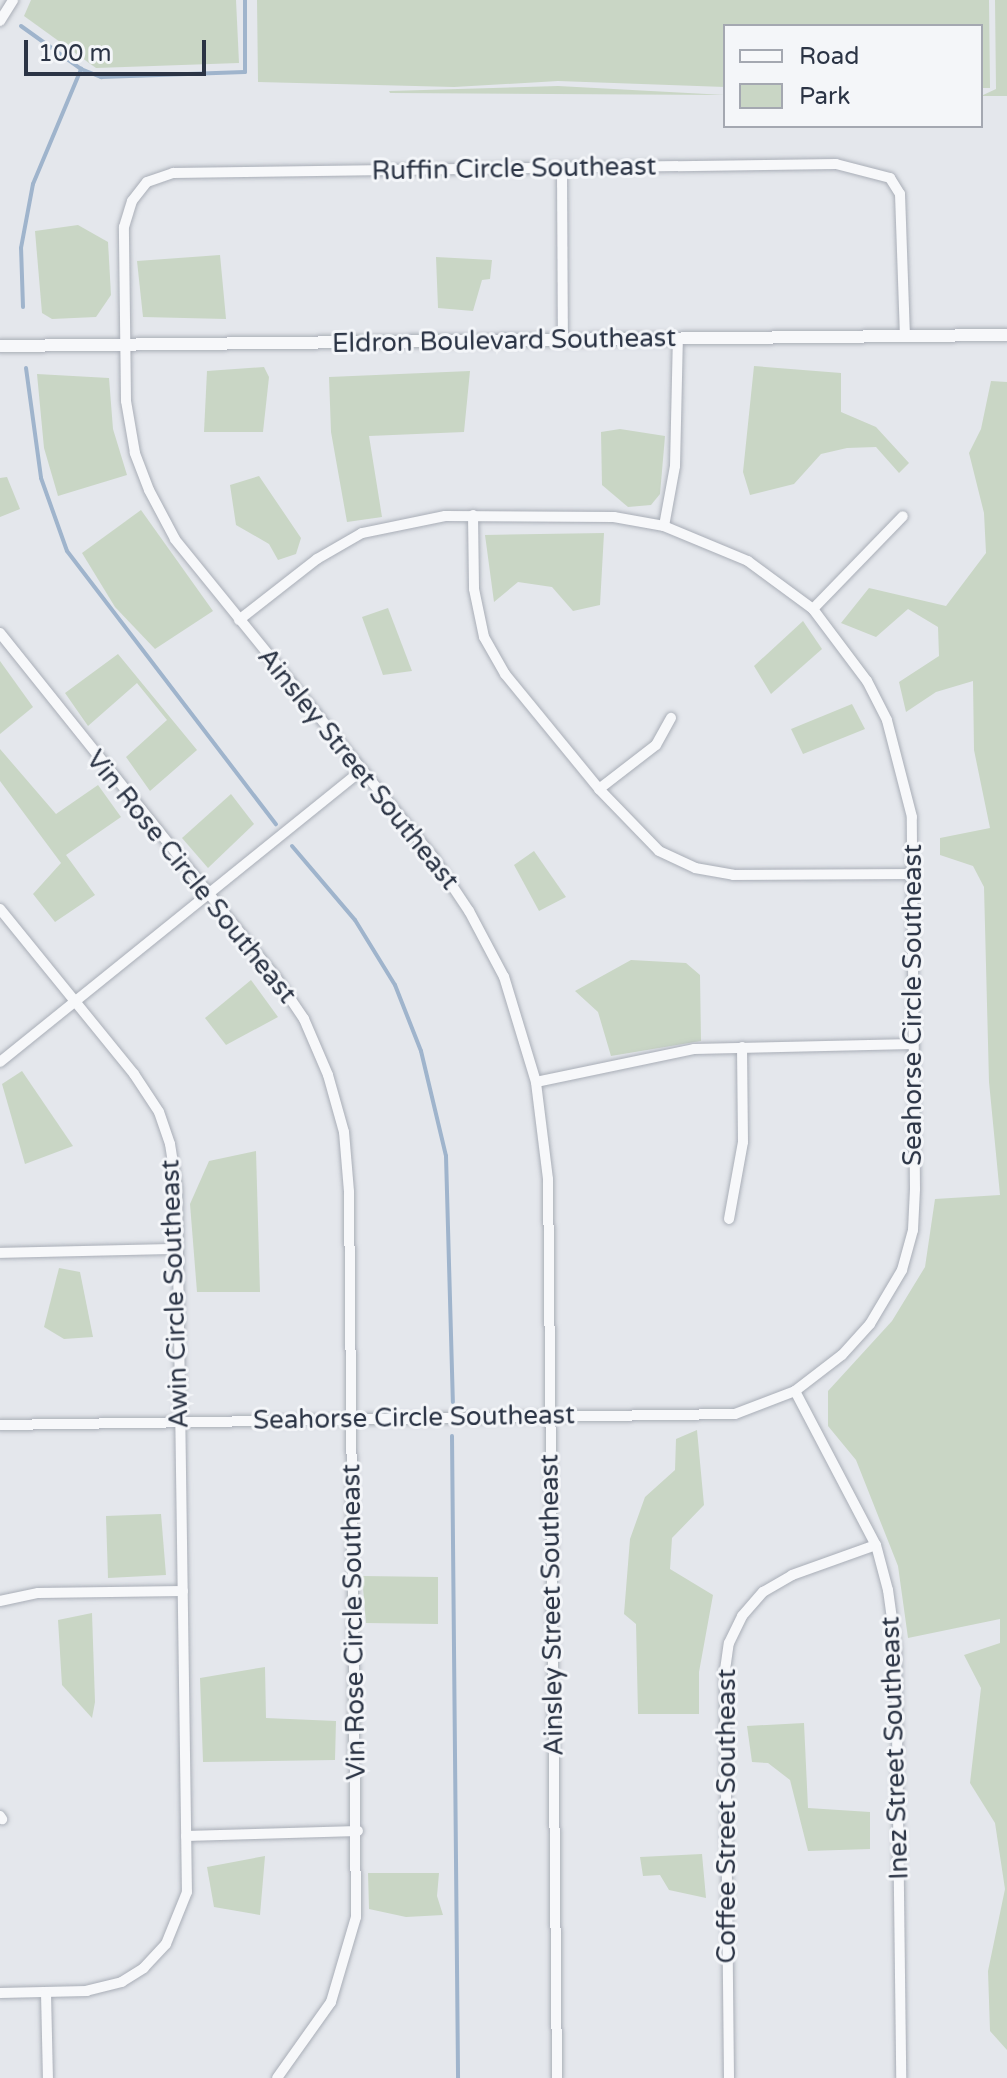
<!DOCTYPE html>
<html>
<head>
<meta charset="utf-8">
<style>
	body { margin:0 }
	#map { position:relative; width:1007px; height:2078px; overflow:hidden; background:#e4e7ec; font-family:"Varela Round",sans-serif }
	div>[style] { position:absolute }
	.green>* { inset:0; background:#c9d6c5 }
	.stream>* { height:4px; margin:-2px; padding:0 2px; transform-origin:2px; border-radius:2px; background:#9fb4cc }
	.roads { filter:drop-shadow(0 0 2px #a9aeb7) drop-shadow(0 0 2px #a9aeb7) }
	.minor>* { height:10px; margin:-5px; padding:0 5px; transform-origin:5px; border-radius:5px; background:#f7f8fa }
	.tertiary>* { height:12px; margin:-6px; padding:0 6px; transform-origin:6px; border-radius:6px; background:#f7f8fa }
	span { translate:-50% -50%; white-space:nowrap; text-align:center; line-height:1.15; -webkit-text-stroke:6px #f4f6f9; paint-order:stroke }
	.street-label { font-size:26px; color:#2b3445 }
	.legend { position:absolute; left:723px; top:24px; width:260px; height:104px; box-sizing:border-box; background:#f4f6f9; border:2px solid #a4a8b1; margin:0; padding:10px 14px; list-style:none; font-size:24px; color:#2b3445 }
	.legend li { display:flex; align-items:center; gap:16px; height:40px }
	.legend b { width:40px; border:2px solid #a4a8b1 }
	.scale { position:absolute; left:24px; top:40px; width:182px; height:36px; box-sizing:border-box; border:4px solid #2b3445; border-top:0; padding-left:10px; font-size:24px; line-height:28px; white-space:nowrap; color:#2b3445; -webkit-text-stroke:6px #f4f6f9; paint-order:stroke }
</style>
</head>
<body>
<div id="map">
	<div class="green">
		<div style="clip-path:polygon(31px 0,236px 0,239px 63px,96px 68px,24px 16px)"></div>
		<div style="clip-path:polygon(257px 0,989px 0,990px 88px,981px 88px,981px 26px,725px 26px,725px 87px,558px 81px,454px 87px,258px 82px)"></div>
		<div style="clip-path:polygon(995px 0,1007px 0,1007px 96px,981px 96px,996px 89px)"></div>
		<div style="clip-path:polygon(558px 86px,725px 95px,390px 93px,389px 91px)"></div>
		<div style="clip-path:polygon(78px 225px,108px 242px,111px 295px,96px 317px,52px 319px,42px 313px,35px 231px)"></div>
		<div style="clip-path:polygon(220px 255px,226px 319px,143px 317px,137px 261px)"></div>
		<div style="clip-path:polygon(436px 257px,492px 260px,490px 279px,482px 280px,473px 311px,438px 308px)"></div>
		<div style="clip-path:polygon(754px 366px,841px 373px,841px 412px,876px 427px,909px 463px,899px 473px,876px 447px,847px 448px,821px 454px,794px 484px,750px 495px,743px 472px)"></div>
		<div style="clip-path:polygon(264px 367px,269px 377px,263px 432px,204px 432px,207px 371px)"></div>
		<div style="clip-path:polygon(470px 371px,464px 432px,369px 436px,382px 517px,347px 522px,331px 432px,329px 377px)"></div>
		<div style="clip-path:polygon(37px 374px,109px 378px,113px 429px,127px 475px,58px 496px,44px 448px)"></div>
		<div style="clip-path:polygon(991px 381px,1007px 382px,1007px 2050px,990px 2031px,988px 1971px,1005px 1889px,995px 1823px,970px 1783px,981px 1688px,964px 1655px,1000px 1643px,1000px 1619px,908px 1638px,898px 1566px,856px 1460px,828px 1426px,828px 1391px,892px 1321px,925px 1267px,935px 1199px,1000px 1195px,989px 1082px,984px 887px,973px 866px,940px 855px,940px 838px,990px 828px,974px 750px,973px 681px,936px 692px,906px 712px,899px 682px,939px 656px,938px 627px,908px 609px,876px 637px,841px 623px,869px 588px,946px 606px,986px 553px,984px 513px,969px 453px,981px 429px)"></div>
		<div style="clip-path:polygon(620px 429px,665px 436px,660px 494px,651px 505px,628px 507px,602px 485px,601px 432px)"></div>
		<div style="clip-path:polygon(259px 476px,301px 538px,296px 554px,278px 560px,269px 544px,236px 525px,230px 485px)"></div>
		<div style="clip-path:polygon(7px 477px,20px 509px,0 517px,0 478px)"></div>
		<div style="clip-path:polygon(141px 510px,213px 611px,155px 649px,115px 607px,82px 553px)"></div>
		<div style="clip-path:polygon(604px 533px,600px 605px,573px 611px,552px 587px,518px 582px,494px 602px,485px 535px)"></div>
		<div style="clip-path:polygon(388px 608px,412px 671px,383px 675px,362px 617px)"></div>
		<div style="clip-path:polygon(803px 621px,822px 649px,771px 694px,754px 666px)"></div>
		<div style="clip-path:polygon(118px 654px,197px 750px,150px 791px,126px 757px,167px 720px,137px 683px,88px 726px,65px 693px)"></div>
		<div style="clip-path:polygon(0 661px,33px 707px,0 734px)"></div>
		<div style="clip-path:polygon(852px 704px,865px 729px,803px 754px,791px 729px)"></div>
		<div style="clip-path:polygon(0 749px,56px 814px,98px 785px,121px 817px,66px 855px,95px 895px,55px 922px,33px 894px,61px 863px,0 781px)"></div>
		<div style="clip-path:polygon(231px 794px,254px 824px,208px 868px,182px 838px)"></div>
		<div style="clip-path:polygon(534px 851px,566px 897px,539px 911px,514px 865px)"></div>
		<div style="clip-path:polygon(631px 960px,686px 963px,700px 975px,701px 1041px,611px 1056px,598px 1012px,575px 991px)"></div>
		<div style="clip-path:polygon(251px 980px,278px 1017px,226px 1045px,205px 1018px)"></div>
		<div style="clip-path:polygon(22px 1071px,73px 1146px,25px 1164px,2px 1084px)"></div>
		<div style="clip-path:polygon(256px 1151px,260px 1292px,197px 1292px,190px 1204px,209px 1161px)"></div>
		<div style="clip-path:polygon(59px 1268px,80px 1272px,93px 1337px,64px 1339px,44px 1327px)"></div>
		<div style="clip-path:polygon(697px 1430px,704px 1505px,672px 1538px,670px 1569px,713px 1595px,699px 1672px,699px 1714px,638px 1714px,636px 1624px,624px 1614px,630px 1539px,645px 1497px,675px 1470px,676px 1439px)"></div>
		<div style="clip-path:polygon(161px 1514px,166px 1575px,108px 1578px,106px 1516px)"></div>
		<div style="clip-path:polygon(362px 1576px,438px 1577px,438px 1624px,366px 1623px)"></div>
		<div style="clip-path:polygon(92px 1613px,95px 1702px,92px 1718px,62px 1685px,58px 1620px)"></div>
		<div style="clip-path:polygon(265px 1667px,266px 1718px,336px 1721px,335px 1760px,203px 1762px,200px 1678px)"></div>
		<div style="clip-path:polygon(804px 1723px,808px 1808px,870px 1812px,870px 1849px,808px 1851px,790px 1780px,768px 1763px,752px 1762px,747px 1726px)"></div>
		<div style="clip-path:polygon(702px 1854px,706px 1898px,669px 1890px,660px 1875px,643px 1876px,640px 1857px)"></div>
		<div style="clip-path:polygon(265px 1856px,260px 1915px,214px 1907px,207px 1867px)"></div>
		<div style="clip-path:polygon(368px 1873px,439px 1873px,437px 1896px,443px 1915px,406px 1917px,369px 1909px)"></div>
	</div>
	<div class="stream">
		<div style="left:21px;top:26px;width:74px;rotate:35.6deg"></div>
		<div style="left:81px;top:69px;width:22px;rotate:22deg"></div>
		<div style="left:101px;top:77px;width:144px;rotate:-2deg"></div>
		<div style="left:245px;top:72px;width:72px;rotate:-90deg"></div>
		<div style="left:23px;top:307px;width:59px;rotate:-91.9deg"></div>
		<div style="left:21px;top:248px;width:65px;rotate:-79.4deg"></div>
		<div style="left:33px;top:184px;width:125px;rotate:-67.3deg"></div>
		<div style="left:26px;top:368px;width:111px;rotate:82.2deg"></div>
		<div style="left:41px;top:478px;width:77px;rotate:70.4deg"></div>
		<div style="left:67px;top:551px;width:344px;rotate:52.6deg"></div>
		<div style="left:292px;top:846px;width:97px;rotate:49.6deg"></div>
		<div style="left:355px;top:920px;width:76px;rotate:58.4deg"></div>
		<div style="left:395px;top:985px;width:71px;rotate:68.5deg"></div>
		<div style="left:421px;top:1051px;width:108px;rotate:76.6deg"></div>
		<div style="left:446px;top:1156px;width:246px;rotate:88.4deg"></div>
		<div style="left:452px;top:1436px;width:642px;rotate:89.46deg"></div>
	</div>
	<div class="roads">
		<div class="minor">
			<div style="left:0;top:21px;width:25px;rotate:-58deg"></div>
			<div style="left:562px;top:169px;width:172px;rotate:89.7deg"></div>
			<div style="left:473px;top:515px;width:74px;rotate:89.2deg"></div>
			<div style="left:474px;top:589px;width:49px;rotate:78.2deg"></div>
			<div style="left:484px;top:637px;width:43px;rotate:60.4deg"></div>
			<div style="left:505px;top:674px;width:149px;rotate:50.7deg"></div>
			<div style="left:599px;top:789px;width:86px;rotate:45.9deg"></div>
			<div style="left:659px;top:851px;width:40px;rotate:25deg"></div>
			<div style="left:695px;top:868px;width:39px;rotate:10deg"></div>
			<div style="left:733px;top:875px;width:179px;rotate:-0.3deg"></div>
			<div style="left:664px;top:526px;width:61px;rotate:-79.6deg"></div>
			<div style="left:675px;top:466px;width:128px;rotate:-88.7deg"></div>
			<div style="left:813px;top:609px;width:129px;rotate:-45.9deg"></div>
			<div style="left:0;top:633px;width:440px;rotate:51.3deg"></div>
			<div style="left:275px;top:976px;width:52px;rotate:56deg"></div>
			<div style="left:304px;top:1019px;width:61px;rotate:66.8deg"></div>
			<div style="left:328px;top:1075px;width:59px;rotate:74.3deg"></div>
			<div style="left:344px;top:1132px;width:60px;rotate:85.2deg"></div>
			<div style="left:349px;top:1192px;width:725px;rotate:89.45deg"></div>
			<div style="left:356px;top:1917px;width:89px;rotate:106.4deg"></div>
			<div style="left:331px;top:2002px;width:93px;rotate:125.4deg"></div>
			<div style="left:599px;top:789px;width:72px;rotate:-37.7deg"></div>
			<div style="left:656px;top:745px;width:31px;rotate:-61deg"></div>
			<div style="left:0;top:909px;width:213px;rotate:50.9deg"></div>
			<div style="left:134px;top:1074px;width:45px;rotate:56.7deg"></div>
			<div style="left:159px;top:1112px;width:34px;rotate:71deg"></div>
			<div style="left:170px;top:1144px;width:45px;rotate:81deg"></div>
			<div style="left:177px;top:1188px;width:704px;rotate:89.19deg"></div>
			<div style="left:187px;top:1892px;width:56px;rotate:112deg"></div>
			<div style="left:166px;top:1944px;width:33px;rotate:133deg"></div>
			<div style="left:144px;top:1968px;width:26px;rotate:148deg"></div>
			<div style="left:122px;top:1982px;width:36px;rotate:166deg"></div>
			<div style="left:87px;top:1991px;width:87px;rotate:178.7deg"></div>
			<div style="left:0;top:1062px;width:465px;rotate:-38.9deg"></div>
			<div style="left:536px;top:1082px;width:161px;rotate:-11.8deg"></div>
			<div style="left:694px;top:1049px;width:219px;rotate:-1.3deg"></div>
			<div style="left:729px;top:1219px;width:78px;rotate:-79.7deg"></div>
			<div style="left:743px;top:1142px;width:95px;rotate:-90.6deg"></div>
			<div style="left:0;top:1253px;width:177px;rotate:-1.3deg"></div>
			<div style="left:795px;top:1391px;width:174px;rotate:62.3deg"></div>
			<div style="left:876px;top:1545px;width:47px;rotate:75.1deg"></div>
			<div style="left:888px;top:1590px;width:59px;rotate:82.1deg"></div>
			<div style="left:896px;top:1648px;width:430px;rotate:89.3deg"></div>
			<div style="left:0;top:1425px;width:735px;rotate:-0.86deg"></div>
			<div style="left:735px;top:1414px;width:64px;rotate:-21deg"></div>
			<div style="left:795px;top:1391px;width:59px;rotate:-37.5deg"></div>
			<div style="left:842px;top:1355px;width:42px;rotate:-47.9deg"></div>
			<div style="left:870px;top:1324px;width:63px;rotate:-59.3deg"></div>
			<div style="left:902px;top:1270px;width:41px;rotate:-74.6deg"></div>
			<div style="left:913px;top:1230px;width:41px;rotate:-87.2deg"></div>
			<div style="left:915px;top:1189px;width:372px;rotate:-90.5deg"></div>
			<div style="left:912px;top:817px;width:100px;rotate:-104.5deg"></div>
			<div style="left:887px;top:720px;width:44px;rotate:-117.1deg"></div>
			<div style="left:867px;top:681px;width:90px;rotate:-126.9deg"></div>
			<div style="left:813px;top:609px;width:81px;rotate:-143.6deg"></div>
			<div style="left:748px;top:561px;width:91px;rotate:-157.4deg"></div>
			<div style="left:664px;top:526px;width:51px;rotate:-169.8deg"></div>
			<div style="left:614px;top:517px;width:169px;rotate:-179.7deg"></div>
			<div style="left:445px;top:516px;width:85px;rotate:168.4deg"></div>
			<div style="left:362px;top:533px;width:52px;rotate:150deg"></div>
			<div style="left:317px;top:559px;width:99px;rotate:142deg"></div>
			<div style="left:0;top:1601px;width:39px;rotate:-12deg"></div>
			<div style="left:38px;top:1593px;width:145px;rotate:-0.8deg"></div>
			<div style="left:0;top:1816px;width:4px;rotate:56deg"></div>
			<div style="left:186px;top:1836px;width:172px;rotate:-1.7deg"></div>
			<div style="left:46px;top:1993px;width:85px;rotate:88.7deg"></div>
			<div style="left:557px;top:2078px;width:899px;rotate:-90.57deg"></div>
			<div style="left:548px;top:1179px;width:98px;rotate:-97.1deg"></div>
			<div style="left:536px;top:1082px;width:110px;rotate:-106.9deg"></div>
			<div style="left:504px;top:977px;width:75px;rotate:-117.9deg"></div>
			<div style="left:469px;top:911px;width:65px;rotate:-123.7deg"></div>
			<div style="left:433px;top:857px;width:409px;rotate:-129.1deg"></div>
			<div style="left:175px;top:539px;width:55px;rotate:-118deg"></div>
			<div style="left:149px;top:490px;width:40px;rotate:-111deg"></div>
			<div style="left:135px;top:453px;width:53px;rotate:-99.8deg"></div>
			<div style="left:126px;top:401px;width:174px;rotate:-90.7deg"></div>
			<div style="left:124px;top:227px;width:27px;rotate:-73deg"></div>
			<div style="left:132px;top:201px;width:24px;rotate:-52deg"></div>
			<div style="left:147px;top:182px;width:28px;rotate:-19deg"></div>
			<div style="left:173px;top:173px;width:663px;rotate:-0.78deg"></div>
			<div style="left:836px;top:164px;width:56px;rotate:14.5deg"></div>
			<div style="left:890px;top:178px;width:19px;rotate:58deg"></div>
			<div style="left:900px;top:194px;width:142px;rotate:88deg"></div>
			<div style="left:729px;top:2078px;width:408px;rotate:-90.6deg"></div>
			<div style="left:725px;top:1670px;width:27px;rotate:-82deg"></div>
			<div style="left:729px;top:1643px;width:30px;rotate:-64deg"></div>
			<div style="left:742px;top:1616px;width:32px;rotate:-49deg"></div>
			<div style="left:763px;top:1592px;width:34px;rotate:-30deg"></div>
			<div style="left:792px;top:1575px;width:89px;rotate:-19.7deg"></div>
		</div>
		<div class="tertiary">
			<div style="left:0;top:346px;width:1007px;rotate:-0.63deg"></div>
		</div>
	</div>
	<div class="street-label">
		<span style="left:514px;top:169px;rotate:-1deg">Ruffin Circle Southeast</span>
		<span style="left:504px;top:341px;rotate:-1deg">Eldron Boulevard Southeast</span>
		<span style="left:358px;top:769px;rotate:51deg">Ainsley Street Southeast</span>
		<span style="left:191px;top:877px;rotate:51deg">Vin Rose Circle Southeast</span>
		<span style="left:913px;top:1005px;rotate:-90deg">Seahorse Circle Southeast</span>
		<span style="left:175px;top:1294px;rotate:-92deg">Awin Circle Southeast</span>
		<span style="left:414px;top:1418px;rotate:-1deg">Seahorse Circle Southeast</span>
		<span style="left:552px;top:1605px;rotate:-91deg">Ainsley Street Southeast</span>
		<span style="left:354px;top:1622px;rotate:-91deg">Vin Rose Circle Southeast</span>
		<span style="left:895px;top:1748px;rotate:-92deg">Inez Street Southeast</span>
		<span style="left:727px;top:1816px;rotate:-90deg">Coffee Street Southeast</span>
	</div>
	<ul class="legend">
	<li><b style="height:10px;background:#f7f8fa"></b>Road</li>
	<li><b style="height:22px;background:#c9d6c5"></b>Park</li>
	</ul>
	<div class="scale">100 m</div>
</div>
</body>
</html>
